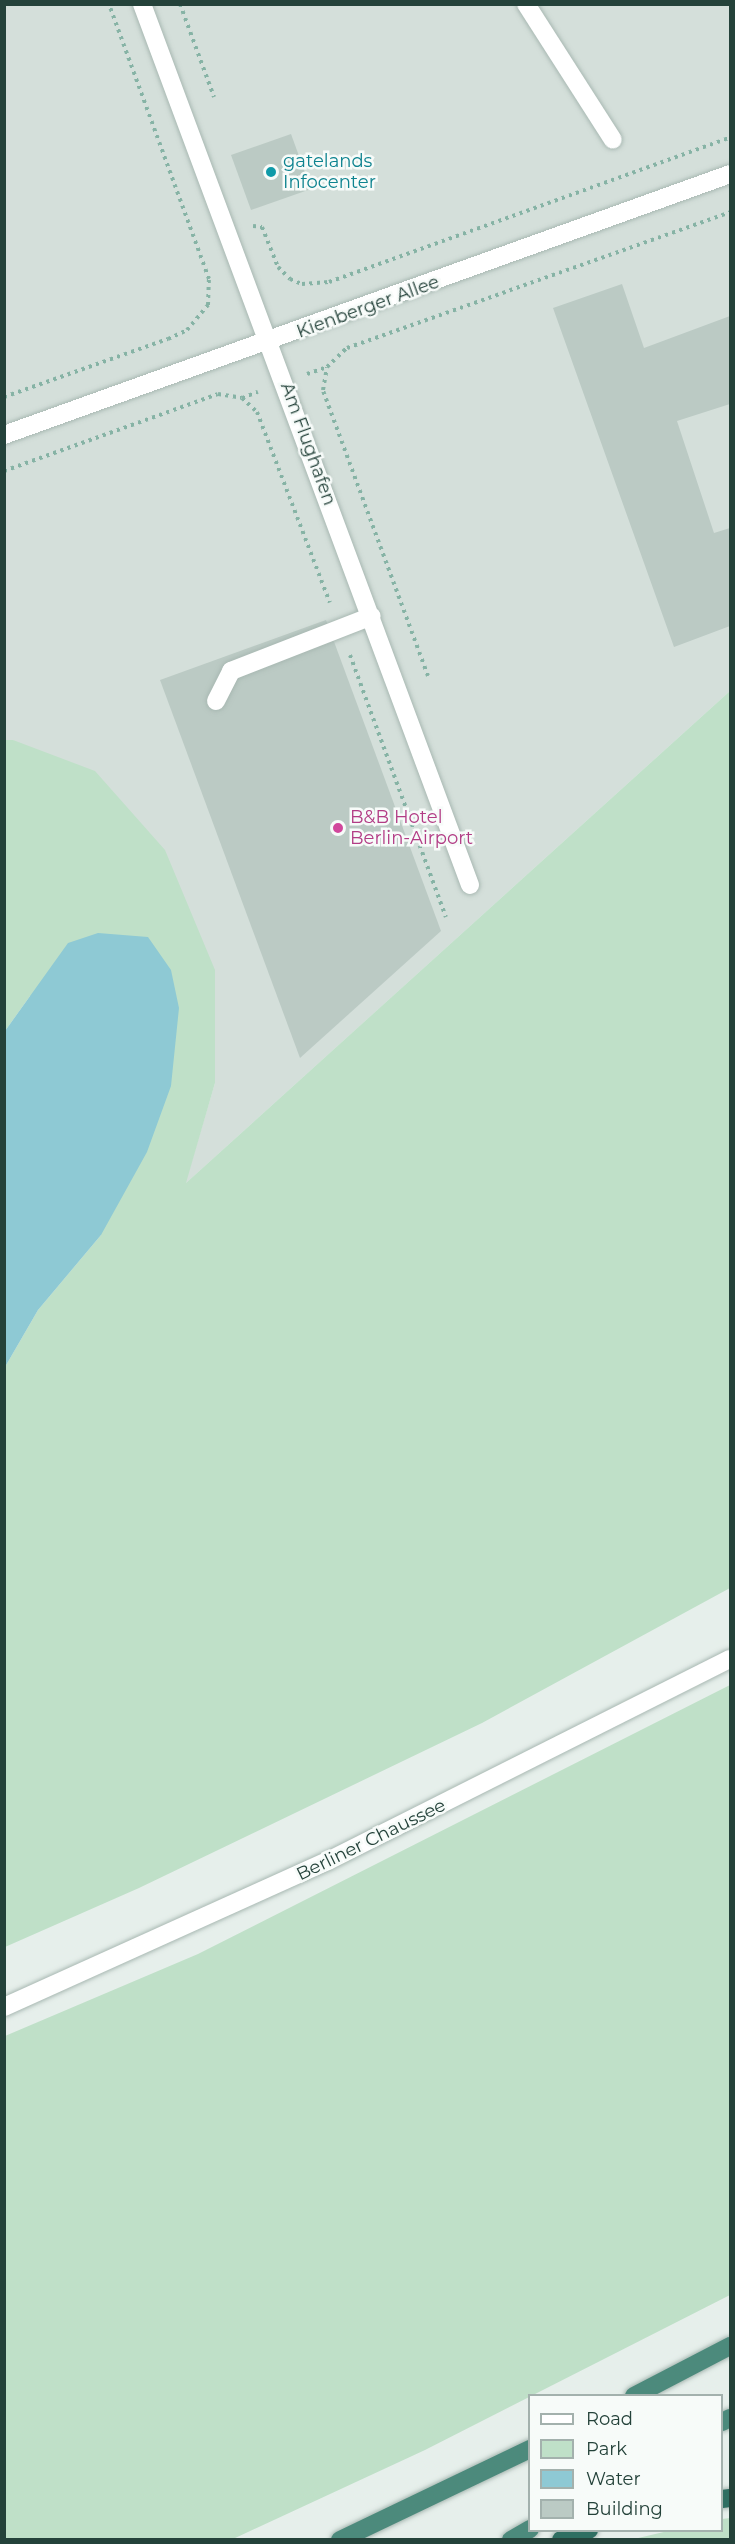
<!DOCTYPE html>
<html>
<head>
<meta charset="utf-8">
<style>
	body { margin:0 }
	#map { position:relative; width:735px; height:2544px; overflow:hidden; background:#e6efeb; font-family:Montserrat,sans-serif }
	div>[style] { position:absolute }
	.built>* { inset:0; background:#d4dfda }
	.green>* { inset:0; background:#bfe0c8 }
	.water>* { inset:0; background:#8ec9d4 }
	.building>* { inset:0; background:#bbcac4 }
	.path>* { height:4px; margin-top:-2px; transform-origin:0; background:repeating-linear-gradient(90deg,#86b3a5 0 3px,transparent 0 7.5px) }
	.roads { filter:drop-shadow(0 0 2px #a8b8b2) drop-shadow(0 0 2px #a8b8b2) }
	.service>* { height:18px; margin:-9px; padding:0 9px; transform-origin:9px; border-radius:9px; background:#fff }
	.minor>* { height:18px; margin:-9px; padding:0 9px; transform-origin:9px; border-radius:9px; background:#fff }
	.tertiary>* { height:18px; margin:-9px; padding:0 9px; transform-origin:9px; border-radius:9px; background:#fff }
	.trunk>* { height:18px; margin:-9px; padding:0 9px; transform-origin:9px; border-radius:9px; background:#4c8a7c }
	.motorway>* { height:18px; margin:-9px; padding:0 9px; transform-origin:9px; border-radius:9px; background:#2f6f62 }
	.dots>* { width:16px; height:16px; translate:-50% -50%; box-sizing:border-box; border:3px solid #f7fbf9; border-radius:50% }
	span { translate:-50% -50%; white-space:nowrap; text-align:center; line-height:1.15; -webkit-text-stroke:5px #f7fbf9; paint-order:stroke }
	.culture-label { font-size:18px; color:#0d838f }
	.left { translate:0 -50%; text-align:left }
	.street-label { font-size:18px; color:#24423a }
	.hotel-label { font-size:18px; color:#b23c85 }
	.frame { position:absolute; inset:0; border:6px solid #24423a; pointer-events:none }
	.legend { position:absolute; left:528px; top:2394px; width:195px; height:138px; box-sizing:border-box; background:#f7fbf9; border:2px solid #a3b1ad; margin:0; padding:8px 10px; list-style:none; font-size:18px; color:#24423a }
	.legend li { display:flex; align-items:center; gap:12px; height:30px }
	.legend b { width:30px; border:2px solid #a3b1ad }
</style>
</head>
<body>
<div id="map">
	<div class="built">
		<div style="clip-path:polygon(4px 5px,730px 5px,730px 691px,185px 1184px,215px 1083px,13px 740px,5px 740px)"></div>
	</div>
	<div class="green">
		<div style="clip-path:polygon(730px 691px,730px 1588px,482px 1723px,139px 1888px,5px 1947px,5px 1367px,38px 1310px,101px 1235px,30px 996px,5px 1031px,5px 740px,13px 740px,95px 771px,165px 850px,215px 970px,215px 1083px,186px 1183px)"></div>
		<div style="clip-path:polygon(730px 1685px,730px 2295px,425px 2450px,233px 2539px,5px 2539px,5px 2036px,198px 1954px)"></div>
		<div style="clip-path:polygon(730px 2518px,730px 2539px,634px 2539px,668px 2531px,722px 2530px,722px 2519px)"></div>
	</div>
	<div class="water">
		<div style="clip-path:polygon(98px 933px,148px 937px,171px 970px,179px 1008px,171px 1086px,147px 1152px,101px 1235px,38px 1310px,5px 1367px,5px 1031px,68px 943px)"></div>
	</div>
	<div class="building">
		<div style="clip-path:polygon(291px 134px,311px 189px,251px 210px,231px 155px)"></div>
		<div style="clip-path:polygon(622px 284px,644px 348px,730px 316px,730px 404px,677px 421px,714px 533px,730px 528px,730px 626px,674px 647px,553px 308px)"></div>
		<div style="clip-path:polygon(326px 620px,441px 931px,300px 1058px,160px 680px)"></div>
	</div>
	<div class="path">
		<div style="left:180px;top:4px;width:99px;rotate:69.9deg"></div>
		<div style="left:253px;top:226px;width:9px;rotate:6deg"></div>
		<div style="left:262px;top:227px;width:43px;rotate:68.2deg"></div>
		<div style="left:278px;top:267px;width:17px;rotate:45deg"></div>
		<div style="left:290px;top:279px;width:13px;rotate:23deg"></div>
		<div style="left:302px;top:284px;width:27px;rotate:-4deg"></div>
		<div style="left:329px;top:282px;width:426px;rotate:-19.8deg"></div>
		<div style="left:307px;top:374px;width:21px;rotate:-19deg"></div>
		<div style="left:4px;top:397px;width:174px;rotate:-19.5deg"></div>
		<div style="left:168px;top:339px;width:21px;rotate:-25deg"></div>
		<div style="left:187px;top:330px;width:33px;rotate:-50deg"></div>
		<div style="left:208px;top:305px;width:26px;rotate:-88deg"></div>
		<div style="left:209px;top:279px;width:293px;rotate:-110deg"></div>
		<div style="left:242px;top:398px;width:17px;rotate:-21deg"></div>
		<div style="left:4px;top:471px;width:227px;rotate:-19.8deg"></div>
		<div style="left:218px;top:394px;width:24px;rotate:9deg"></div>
		<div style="left:242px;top:398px;width:21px;rotate:43deg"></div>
		<div style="left:257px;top:412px;width:204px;rotate:69.1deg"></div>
		<div style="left:350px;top:655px;width:279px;rotate:69.9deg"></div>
		<div style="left:428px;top:676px;width:305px;rotate:-110.2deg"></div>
		<div style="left:323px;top:390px;width:23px;rotate:-80deg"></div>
		<div style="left:327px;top:367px;width:28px;rotate:-44deg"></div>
		<div style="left:347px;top:348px;width:406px;rotate:-19.5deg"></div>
	</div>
	<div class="roads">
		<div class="service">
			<div style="left:526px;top:4px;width:161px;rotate:57.4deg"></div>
			<div style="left:216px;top:701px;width:34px;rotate:-63deg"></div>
			<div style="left:231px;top:671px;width:151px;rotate:-21.3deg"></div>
		</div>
		<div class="minor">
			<div style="left:142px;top:4px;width:940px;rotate:69.58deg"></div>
			<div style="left:4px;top:435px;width:771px;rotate:-19.77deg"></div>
		</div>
		<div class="tertiary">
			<div style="left:4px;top:2007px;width:355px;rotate:-24.3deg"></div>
			<div style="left:328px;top:1861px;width:450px;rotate:-26.7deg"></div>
		</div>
		<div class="trunk">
			<div style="left:634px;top:2396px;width:108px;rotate:-27.5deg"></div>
			<div style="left:722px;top:2422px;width:9px;rotate:-27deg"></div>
			<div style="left:340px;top:2540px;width:211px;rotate:-25.6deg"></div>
			<div style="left:511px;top:2540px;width:22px;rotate:-30deg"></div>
		</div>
		<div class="motorway">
			<div style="left:722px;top:2499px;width:8px;rotate:-7deg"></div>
			<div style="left:561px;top:2540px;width:30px;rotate:-20deg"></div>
		</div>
	</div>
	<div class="dots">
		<div style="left:271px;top:172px;background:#0f9aa8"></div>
		<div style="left:338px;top:828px;background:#d1479c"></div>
	</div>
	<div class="culture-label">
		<span class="left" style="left:283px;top:172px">gatelands<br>Infocenter</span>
	</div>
	<div class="street-label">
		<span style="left:368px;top:307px;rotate:-20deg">Kienberger Allee</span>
		<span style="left:308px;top:444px;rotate:70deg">Am Flughafen</span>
		<span style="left:371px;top:1840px;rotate:-26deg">Berliner Chaussee</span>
	</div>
	<div class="hotel-label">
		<span class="left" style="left:350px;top:828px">B&amp;B Hotel<br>Berlin-Airport</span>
	</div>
	<div class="frame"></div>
	<ul class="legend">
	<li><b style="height:8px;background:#fff"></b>Road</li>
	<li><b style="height:16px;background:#bfe0c8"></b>Park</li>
	<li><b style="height:16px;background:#8ec9d4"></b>Water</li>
	<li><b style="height:16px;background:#bbcac4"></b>Building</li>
	</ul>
</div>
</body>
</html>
